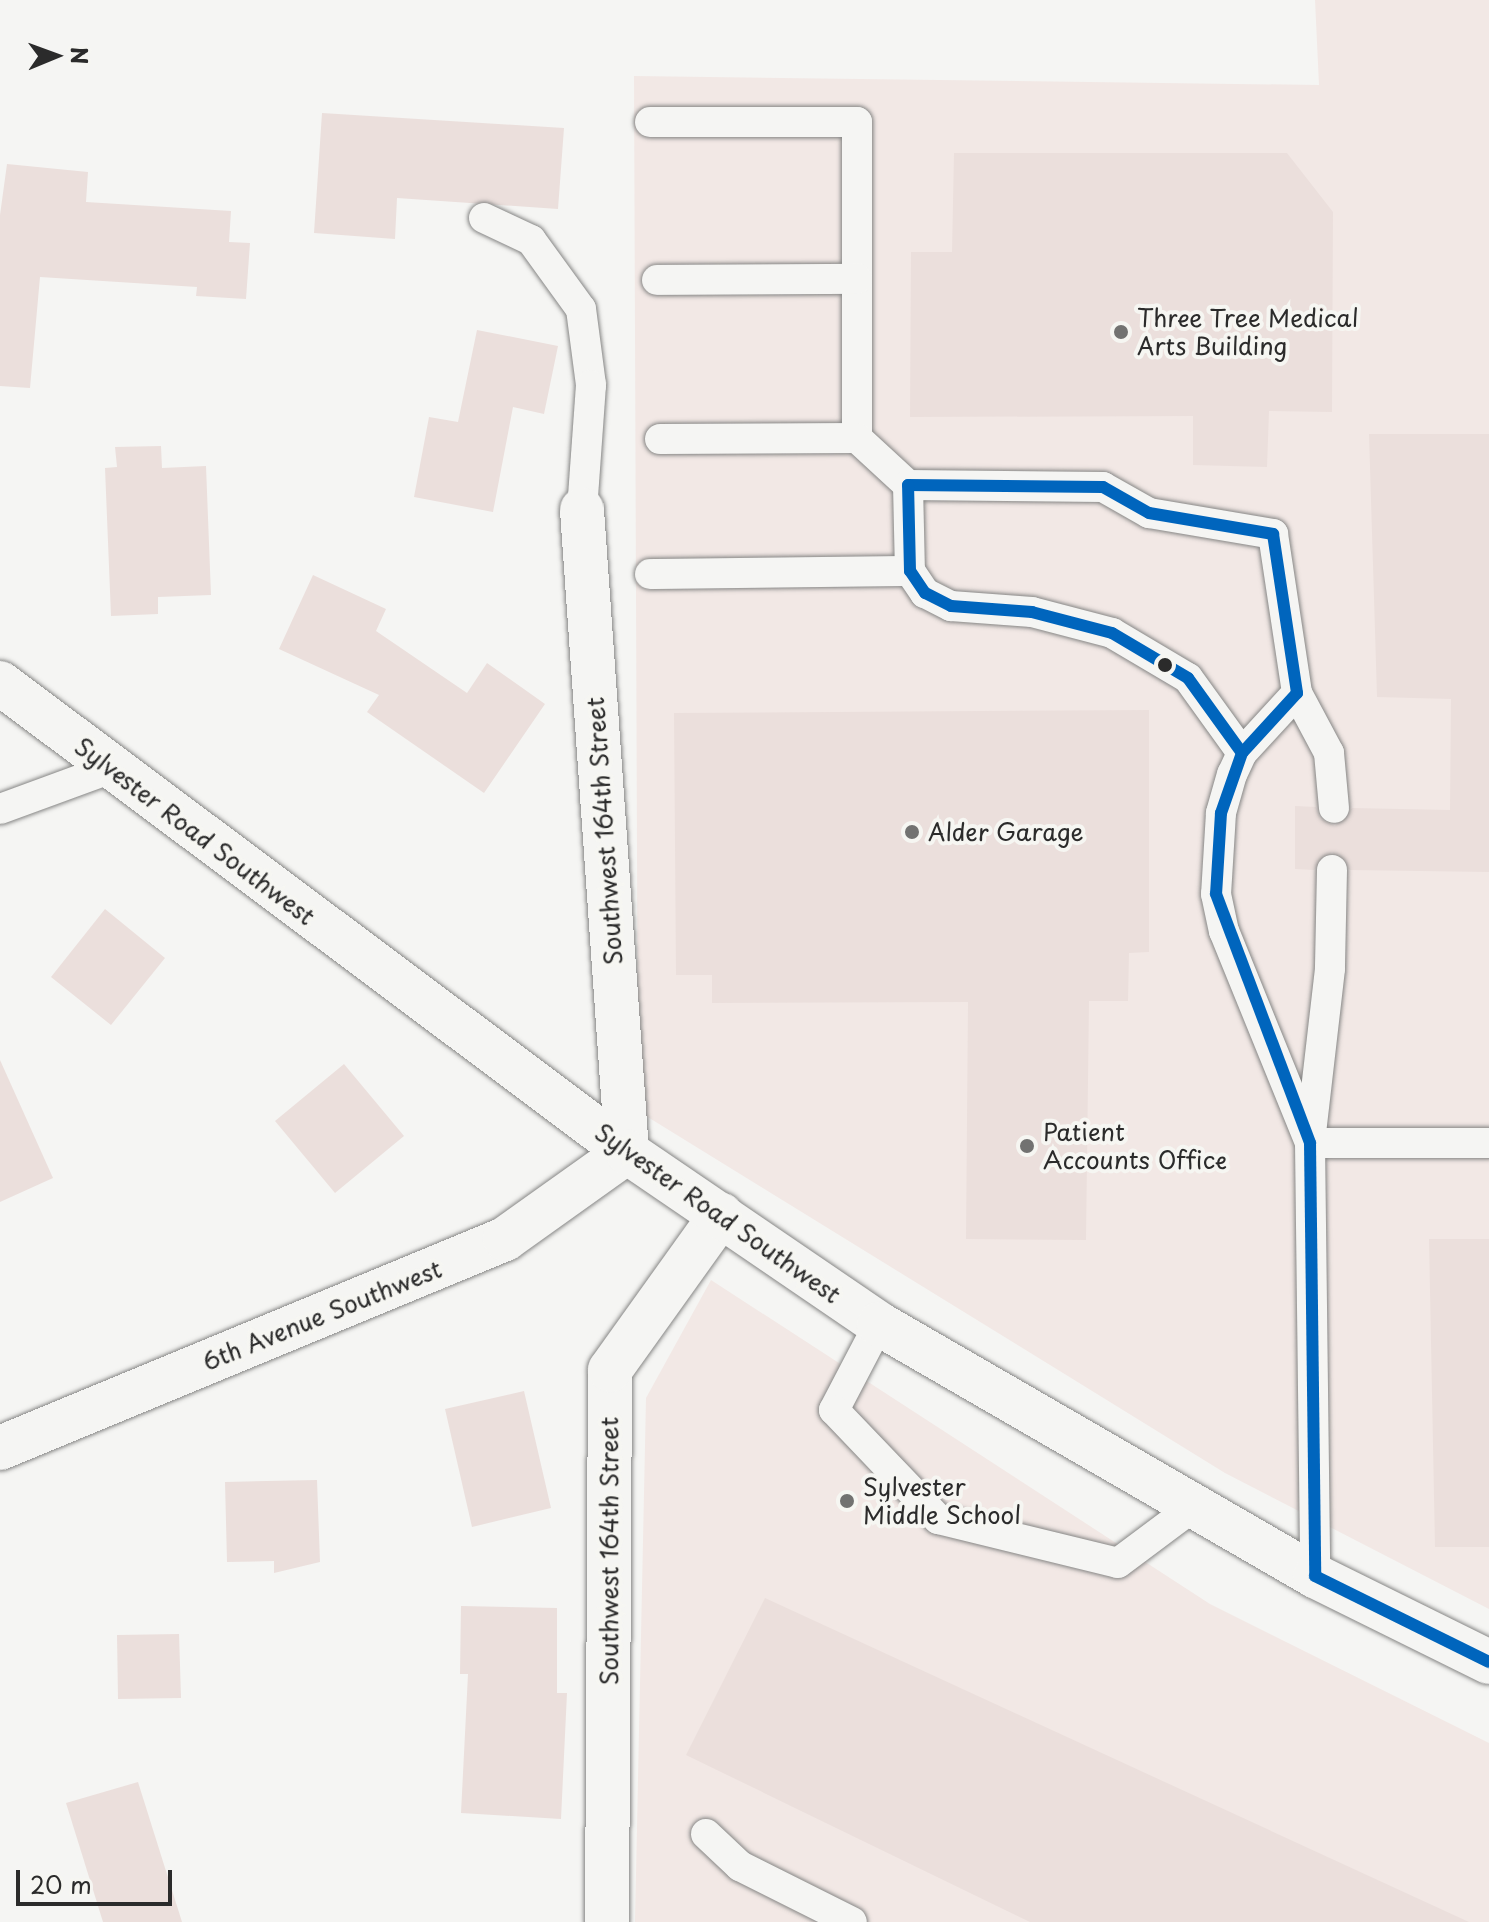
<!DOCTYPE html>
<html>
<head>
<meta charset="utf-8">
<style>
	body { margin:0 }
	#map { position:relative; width:1489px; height:1922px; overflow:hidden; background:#f5f5f3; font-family:"Playpen Sans",sans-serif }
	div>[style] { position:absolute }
	.built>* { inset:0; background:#f2e8e5 }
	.building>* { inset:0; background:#ebdfdc }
	.roads { filter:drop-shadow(0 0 2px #868685) drop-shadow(0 0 2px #868685) }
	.lane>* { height:30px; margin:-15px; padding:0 15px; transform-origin:15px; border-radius:15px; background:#f5f5f3 }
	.street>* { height:44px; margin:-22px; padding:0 22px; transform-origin:22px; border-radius:22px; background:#f5f5f3 }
	.secondary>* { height:44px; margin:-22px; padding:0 22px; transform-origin:22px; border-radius:22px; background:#f5f5f3 }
	.bus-1>* { height:12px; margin:-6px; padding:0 6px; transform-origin:6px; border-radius:6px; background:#0065bd }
	.dots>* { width:22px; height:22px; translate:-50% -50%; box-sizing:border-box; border:4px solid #f6f6f2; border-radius:50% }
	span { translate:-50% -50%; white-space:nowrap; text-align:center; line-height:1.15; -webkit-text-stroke:8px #f6f6f2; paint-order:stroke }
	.poi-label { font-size:24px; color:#2b2b2b }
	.left { translate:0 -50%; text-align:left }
	.street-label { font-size:24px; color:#2b2b2b }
	.north { position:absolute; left:16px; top:16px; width:80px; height:80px; -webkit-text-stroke:6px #f6f6f2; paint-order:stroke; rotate:89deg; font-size:22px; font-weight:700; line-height:32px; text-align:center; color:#2b2b2b }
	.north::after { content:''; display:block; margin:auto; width:28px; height:36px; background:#2b2b2b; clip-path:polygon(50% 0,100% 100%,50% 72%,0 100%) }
	.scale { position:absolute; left:16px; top:1870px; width:156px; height:36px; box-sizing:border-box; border:4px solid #2b2b2b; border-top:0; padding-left:10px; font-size:24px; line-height:28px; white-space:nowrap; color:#2b2b2b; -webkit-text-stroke:6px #f6f6f2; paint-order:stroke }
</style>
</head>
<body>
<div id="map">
	<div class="built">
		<div style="clip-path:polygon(1315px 0,1489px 0,1489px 1609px,1225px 1473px,638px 1111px,634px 76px,1319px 85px)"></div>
		<div style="clip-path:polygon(711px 1280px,1210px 1604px,1489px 1743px,1489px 1922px,635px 1922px,646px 1398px)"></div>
	</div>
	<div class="building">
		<div style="clip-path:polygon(322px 113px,564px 128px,558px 209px,397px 198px,395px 239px,314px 233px)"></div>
		<div style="clip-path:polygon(954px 153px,1287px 153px,1333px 212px,1332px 412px,1269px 411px,1267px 467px,1193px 465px,1193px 416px,910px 417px,911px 252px,952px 252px)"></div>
		<div style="clip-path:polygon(7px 164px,88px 172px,86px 202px,231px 211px,229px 242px,250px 243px,246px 299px,196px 296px,197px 287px,40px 277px,30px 388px,0 386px,0 215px)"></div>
		<div style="clip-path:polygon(477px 330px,558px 346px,544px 414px,513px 407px,493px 512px,414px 497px,429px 417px,458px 422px)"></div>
		<div style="clip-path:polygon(1369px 434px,1489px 434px,1489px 872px,1350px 870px,1332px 852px,1314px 870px,1295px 869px,1295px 806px,1316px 807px,1320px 819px,1335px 826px,1352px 808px,1450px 810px,1451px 699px,1377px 697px)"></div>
		<div style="clip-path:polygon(161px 446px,162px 468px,206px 466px,211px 595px,158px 597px,158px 614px,111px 616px,105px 468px,117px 467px,115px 447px)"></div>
		<div style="clip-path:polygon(313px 575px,386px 609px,376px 631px,467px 693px,487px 663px,545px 704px,484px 793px,367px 712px,379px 695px,279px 649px)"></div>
		<div style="clip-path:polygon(1149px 710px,1149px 952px,1129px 953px,1128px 1001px,1089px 1001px,1086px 1240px,966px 1239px,968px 1002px,712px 1003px,712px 975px,676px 975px,674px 713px)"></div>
		<div style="clip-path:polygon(105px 909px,165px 958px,111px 1025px,51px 977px)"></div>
		<div style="clip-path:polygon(0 1060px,53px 1178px,0 1202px)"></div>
		<div style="clip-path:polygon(344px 1064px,404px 1136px,335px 1193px,275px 1121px)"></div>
		<div style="clip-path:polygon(1429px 1239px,1489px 1239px,1489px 1547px,1435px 1547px)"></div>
		<div style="clip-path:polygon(524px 1391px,551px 1508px,472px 1527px,445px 1409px)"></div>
		<div style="clip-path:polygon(317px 1480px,320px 1562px,274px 1573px,274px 1561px,227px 1562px,225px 1482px)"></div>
		<div style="clip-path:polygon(765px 1598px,1469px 1922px,1030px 1922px,686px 1755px)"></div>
		<div style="clip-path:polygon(461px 1606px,557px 1608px,557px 1693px,567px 1693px,561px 1819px,461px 1813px,468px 1674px,460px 1674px)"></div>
		<div style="clip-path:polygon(179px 1634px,181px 1698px,118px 1699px,117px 1635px)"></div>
		<div style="clip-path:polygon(138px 1782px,182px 1922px,103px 1922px,66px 1803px)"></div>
	</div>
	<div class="roads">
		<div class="lane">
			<div style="left:650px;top:122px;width:207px"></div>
			<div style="left:857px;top:122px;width:316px;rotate:90deg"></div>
			<div style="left:857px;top:438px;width:197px;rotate:179.7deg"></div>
			<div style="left:484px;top:218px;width:52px;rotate:25.1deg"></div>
			<div style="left:531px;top:240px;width:85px;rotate:54.1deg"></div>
			<div style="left:581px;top:309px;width:77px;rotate:82.5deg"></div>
			<div style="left:591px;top:385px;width:125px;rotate:94.1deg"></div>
			<div style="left:657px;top:280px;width:200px;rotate:-0.3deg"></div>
			<div style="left:857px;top:438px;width:69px;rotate:42.7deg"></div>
			<div style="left:908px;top:485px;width:195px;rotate:0.6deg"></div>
			<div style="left:1103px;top:487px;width:53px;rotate:29.5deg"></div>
			<div style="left:1149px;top:513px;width:126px;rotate:9.6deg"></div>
			<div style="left:1273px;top:534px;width:161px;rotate:81.4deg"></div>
			<div style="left:1297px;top:693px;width:81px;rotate:132.5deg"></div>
			<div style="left:1242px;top:753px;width:23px;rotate:115deg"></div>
			<div style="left:1232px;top:774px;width:41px;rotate:105.8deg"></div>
			<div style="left:1221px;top:813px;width:81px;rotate:93.5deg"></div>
			<div style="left:1216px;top:894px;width:38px;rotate:78deg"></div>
			<div style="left:1224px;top:931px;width:229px;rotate:67.9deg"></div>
			<div style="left:1310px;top:1143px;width:433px;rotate:89.3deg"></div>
			<div style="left:908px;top:485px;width:86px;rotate:88.7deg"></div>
			<div style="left:910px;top:571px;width:27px;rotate:56deg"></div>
			<div style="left:925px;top:593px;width:29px;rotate:27deg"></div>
			<div style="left:951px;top:606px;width:81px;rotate:4.2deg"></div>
			<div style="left:1032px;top:612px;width:83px;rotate:14.7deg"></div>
			<div style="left:1112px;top:633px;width:88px;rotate:30.6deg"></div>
			<div style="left:1188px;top:678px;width:92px;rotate:54.2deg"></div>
			<div style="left:650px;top:574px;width:260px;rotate:-0.7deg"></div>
			<div style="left:1297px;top:693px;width:68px;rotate:61.9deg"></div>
			<div style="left:1329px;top:753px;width:55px;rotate:84.8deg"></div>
			<div style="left:0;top:809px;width:119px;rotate:-20.1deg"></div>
			<div style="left:1332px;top:870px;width:99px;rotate:91.2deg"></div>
			<div style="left:1330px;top:969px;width:175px;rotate:96.6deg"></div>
			<div style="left:1310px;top:1143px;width:179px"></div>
			<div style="left:879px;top:1324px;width:97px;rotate:117.6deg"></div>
			<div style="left:834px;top:1410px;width:151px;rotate:46.3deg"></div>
			<div style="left:938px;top:1519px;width:185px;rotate:13.7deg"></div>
			<div style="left:1118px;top:1563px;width:99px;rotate:-36.8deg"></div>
			<div style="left:706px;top:1834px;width:47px;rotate:43.3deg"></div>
			<div style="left:740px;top:1866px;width:125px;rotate:26.6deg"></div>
		</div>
		<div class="street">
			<div style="left:0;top:1448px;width:547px;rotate:-22.48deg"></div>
			<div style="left:505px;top:1239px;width:150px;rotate:-35.5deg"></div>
			<div style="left:627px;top:1152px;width:644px;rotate:-94.01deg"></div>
			<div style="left:607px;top:1922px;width:552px;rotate:-89.69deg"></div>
			<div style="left:610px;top:1370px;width:191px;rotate:-54.4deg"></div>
		</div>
		<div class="secondary">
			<div style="left:0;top:683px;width:783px;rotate:36.8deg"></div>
			<div style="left:627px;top:1152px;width:305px;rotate:34.3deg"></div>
			<div style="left:879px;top:1324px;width:504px;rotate:30.03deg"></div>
			<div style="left:1315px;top:1576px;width:194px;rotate:26.3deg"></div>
		</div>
	</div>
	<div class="bus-1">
		<div style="left:908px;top:485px;width:195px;rotate:0.6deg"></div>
		<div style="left:1103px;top:487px;width:53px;rotate:29.5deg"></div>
		<div style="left:1149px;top:513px;width:126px;rotate:9.6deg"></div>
		<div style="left:1273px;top:534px;width:161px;rotate:81.4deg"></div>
		<div style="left:1297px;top:693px;width:81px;rotate:132.5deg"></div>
		<div style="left:1242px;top:753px;width:92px;rotate:-125.8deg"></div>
		<div style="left:1188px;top:678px;width:88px;rotate:-149.4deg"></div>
		<div style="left:1112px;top:633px;width:83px;rotate:-165.3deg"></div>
		<div style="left:1032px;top:612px;width:81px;rotate:-175.8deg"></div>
		<div style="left:951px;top:606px;width:29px;rotate:-153deg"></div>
		<div style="left:925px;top:593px;width:27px;rotate:-124deg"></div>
		<div style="left:910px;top:571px;width:86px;rotate:-91.3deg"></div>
		<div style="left:1242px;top:753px;width:64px;rotate:109.3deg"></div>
		<div style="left:1221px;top:813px;width:81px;rotate:93.5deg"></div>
		<div style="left:1216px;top:894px;width:266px;rotate:69.3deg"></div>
		<div style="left:1310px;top:1143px;width:433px;rotate:89.3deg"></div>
		<div style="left:1315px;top:1576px;width:194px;rotate:26.3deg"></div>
	</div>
	<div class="dots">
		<div style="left:1121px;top:332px;background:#727271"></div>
		<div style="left:1165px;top:665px;background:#2b2b2b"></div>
		<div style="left:912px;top:832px;background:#727271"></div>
		<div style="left:1027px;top:1146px;background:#727271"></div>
		<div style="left:847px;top:1501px;background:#727271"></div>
	</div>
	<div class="poi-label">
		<span class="left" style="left:1137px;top:332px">Three Tree Medical<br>Arts Building</span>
		<span class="left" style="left:928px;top:832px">Alder Garage</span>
		<span class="left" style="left:1043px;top:1146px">Patient<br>Accounts Office</span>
		<span class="left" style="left:863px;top:1501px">Sylvester<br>Middle School</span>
	</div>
	<div class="street-label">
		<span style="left:195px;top:831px;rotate:37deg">Sylvester Road Southwest</span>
		<span style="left:604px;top:831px;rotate:-94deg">Southwest 164th Street</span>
		<span style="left:718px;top:1213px;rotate:35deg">Sylvester Road Southwest</span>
		<span style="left:322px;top:1315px;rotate:-22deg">6th Avenue Southwest</span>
		<span style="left:609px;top:1551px;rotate:-90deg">Southwest 164th Street</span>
	</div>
	<div class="north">N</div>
	<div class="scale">20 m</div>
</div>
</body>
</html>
